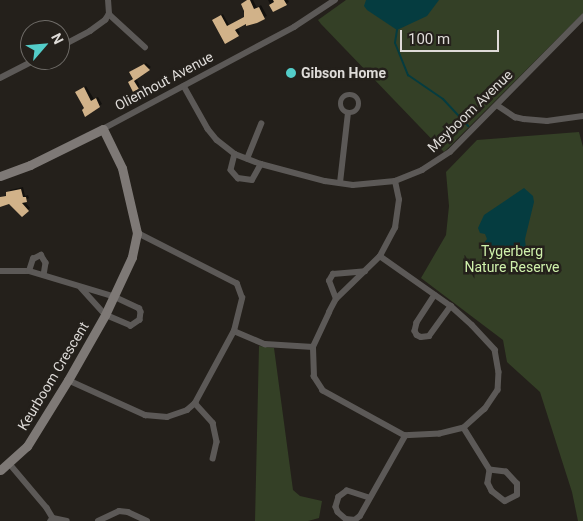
<!DOCTYPE html>
<html>
<head>
<meta charset="utf-8">
<style>
	body { margin:0 }
	#map { position:relative; width:583px; height:521px; overflow:hidden; background:#24201b; font-family:Roboto,sans-serif }
	div>[style] { position:absolute }
	.green>* { inset:0; background:#344026 }
	.water>* { inset:0; background:#053c40 }
	.shadow>* { inset:0; background:#0007 }
	.stream>* { height:2px; margin:-1px; padding:0 1px; transform-origin:1px; border-radius:1px; background:#053c40 }
	.building>* { inset:0; background:#d1b289 }
	.street>* { height:5.5px; margin:-2.75px; padding:0 2.75px; transform-origin:2.75px; border-radius:2.75px; background:#5c5957 }
	.street>.ring { margin:-2.75px; padding:0; box-sizing:content-box; background:none; border:5.5px solid #5c5957; border-radius:50% }
	.secondary>* { height:9px; margin:-4.5px; padding:0 4.5px; transform-origin:4.5px; border-radius:4.5px; background:#7e7976 }
	.dots>* { width:14px; height:14px; translate:-50% -50%; box-sizing:border-box; border:2px solid #24201b; border-radius:50% }
	span { translate:-50% -50%; white-space:nowrap; text-align:center; line-height:1.15; -webkit-text-stroke:5px #24201b; paint-order:stroke }
	.poi-label { font-size:14px; color:#dedbd8; font-weight:700 }
	.left { translate:0 -50%; text-align:left }
	.street-label { font-size:14px; color:#dedbd8 }
	.park-label { font-size:14px; color:#cff0ab }
	.north { position:absolute; left:20px; top:20px; width:50px; height:50px; box-sizing:border-box; background:#24201b; border:1px solid #6e6b67; border-radius:50%; rotate:63deg; font-size:14px; font-weight:700; line-height:20px; text-align:center; color:#dedbd8 }
	.north::after { content:''; display:block; margin:auto; width:18px; height:22px; background:#53cdc9; clip-path:polygon(50% 0,100% 100%,50% 72%,0 100%) }
	.scale { position:absolute; left:400px; top:30px; width:99px; height:22px; box-sizing:border-box; border:2px solid #dedbd8; border-top:0; padding-left:6px; font-size:15px; line-height:18px; white-space:nowrap; color:#dedbd8; -webkit-text-stroke:4px #24201b; paint-order:stroke }
</style>
</head>
<body>
<div id="map">
	<div class="green">
		<div style="clip-path:polygon(346px 0,583px 0,583px 13px,444px 152px,321px 24px,318px 20px)"></div>
		<div style="clip-path:polygon(579px 132px,583px 147px,583px 521px,578px 521px,572px 492px,540px 392px,507px 362px,503px 340px,421px 278px,446px 235px,449px 206px,446px 172px,477px 140px)"></div>
		<div style="clip-path:polygon(259px 346px,274px 348px,293px 490px,300px 496px,322px 501px,319px 518px,308px 521px,255px 521px)"></div>
	</div>
	<div class="water">
		<div style="clip-path:polygon(366px 0,439px 0,427px 16px,397px 30px,367px 10px,364px 6px)"></div>
		<div style="clip-path:polygon(524px 188px,533px 196px,534px 202px,525px 239px,526px 249px,499px 248px,496px 246px,492px 248px,483px 244px,487px 239px,485px 234px,480px 233px,478px 228px,484px 215px)"></div>
	</div>
	<div class="shadow">
		<div style="clip-path:polygon(247px 0,253px 0,257px 8px,261px 5px,267px 16px,237px 27px,240px 33px,238px 35px,213px 20px,223px 14px,229px 25px,245px 17px,242px 4px)"></div>
		<div style="clip-path:polygon(268px 0,288px 0,289px 2px,274px 11px)"></div>
		<div style="clip-path:polygon(146px 63px,151px 67px,136px 78px,140px 86px,138px 88px,129px 82px,134px 78px,130px 72px)"></div>
		<div style="clip-path:polygon(86px 86px,94px 99px,98px 97px,102px 104px,99px 106px,86px 108px,77px 92px)"></div>
		<div style="clip-path:polygon(23px 187px,25px 196px,28px 195px,29px 198px,24px 201px,30px 208px,22px 215px,9px 203px,0 205px,0 197px,8px 195px,10px 190px)"></div>
	</div>
	<div class="stream">
		<div style="left:397px;top:30px;width:13px;rotate:99deg"></div>
		<div style="left:395px;top:43px;width:35px;rotate:68deg"></div>
		<div style="left:408px;top:75px;width:42px;rotate:34.4deg"></div>
		<div style="left:443px;top:99px;width:37px;rotate:47deg"></div>
	</div>
	<div class="building">
		<div style="clip-path:polygon(247px 0,250px 0,254px 9px,259px 7px,265px 19px,257px 23px,246px 26px,246px 24px,235px 30px,239px 36px,225px 44px,212px 20px,221px 15px,227px 26px,244px 17px,244px 11px,241px 4px)"></div>
		<div style="clip-path:polygon(273px 0,284px 0,287px 5px,273px 12px,269px 5px,274px 2px)"></div>
		<div style="clip-path:polygon(144px 64px,150px 70px,134px 81px,139px 89px,133px 92px,128px 82px,133px 79px,129px 72px)"></div>
		<div style="clip-path:polygon(84px 87px,91px 101px,96px 98px,100px 107px,85px 117px,82px 110px,84px 108px,75px 92px)"></div>
		<div style="clip-path:polygon(21px 189px,23px 197px,26px 197px,27px 202px,22px 203px,29px 211px,22px 217px,9px 204px,0 207px,0 197px,6px 196px,6px 192px)"></div>
	</div>
	<div class="street">
		<div style="left:109px;top:14px;width:49px;rotate:42.5deg"></div>
		<div style="left:60px;top:47px;width:34px;rotate:-28deg"></div>
		<div style="left:90px;top:31px;width:19px;rotate:-36deg"></div>
		<div style="left:105px;top:20px;width:7px;rotate:-56deg"></div>
		<div style="left:109px;top:14px;width:14px;rotate:-94deg"></div>
		<div style="left:0;top:78px;width:39px;rotate:-27deg"></div>
		<div style="left:184px;top:86px;width:49px;rotate:60.8deg"></div>
		<div style="left:208px;top:129px;width:14px;rotate:51deg"></div>
		<div style="left:217px;top:140px;width:23px;rotate:38deg"></div>
		<div style="left:235px;top:154px;width:28px;rotate:21deg"></div>
		<div style="left:261px;top:164px;width:66px;rotate:14.9deg"></div>
		<div style="left:325px;top:181px;width:28px;rotate:8deg"></div>
		<div style="left:353px;top:185px;width:42px;rotate:-5.4deg"></div>
		<div style="left:395px;top:181px;width:29px;rotate:-22deg"></div>
		<div style="left:422px;top:170px;width:33px;rotate:-33deg"></div>
		<div style="left:450px;top:152px;width:190px;rotate:-45.4deg"></div>
		<div class="ring" style="left:341px;top:95px;width:12.5px;height:12.5px"></div>
		<div style="left:497px;top:105px;width:22px;rotate:34deg"></div>
		<div style="left:515px;top:117px;width:9px;rotate:13deg"></div>
		<div style="left:524px;top:119px;width:23px;rotate:5deg"></div>
		<div style="left:547px;top:121px;width:36px;rotate:-8deg"></div>
		<div style="left:103px;top:129px;width:217px;rotate:-28.1deg"></div>
		<div style="left:294px;top:27px;width:49px;rotate:-33.4deg"></div>
		<div style="left:235px;top:154px;width:16px;rotate:104deg"></div>
		<div style="left:231px;top:170px;width:11px;rotate:49deg"></div>
		<div style="left:238px;top:178px;width:14px;rotate:8deg"></div>
		<div style="left:252px;top:180px;width:18px;rotate:-61deg"></div>
		<div style="left:247px;top:159px;width:38px;rotate:-68deg"></div>
		<div style="left:340px;top:183px;width:70px;rotate:-83.5deg"></div>
		<div style="left:380px;top:256px;width:87px;rotate:35.2deg"></div>
		<div style="left:451px;top:306px;width:28px;rotate:42deg"></div>
		<div style="left:472px;top:325px;width:34px;rotate:47deg"></div>
		<div style="left:495px;top:350px;width:22px;rotate:80deg"></div>
		<div style="left:499px;top:372px;width:18px;rotate:93deg"></div>
		<div style="left:498px;top:390px;width:23px;rotate:124deg"></div>
		<div style="left:485px;top:409px;width:28px;rotate:138deg"></div>
		<div style="left:464px;top:428px;width:25px;rotate:166deg"></div>
		<div style="left:440px;top:434px;width:35px;rotate:177deg"></div>
		<div style="left:405px;top:436px;width:94px;rotate:-151.2deg"></div>
		<div style="left:323px;top:391px;width:17px;rotate:-123deg"></div>
		<div style="left:314px;top:377px;width:30px;rotate:-92deg"></div>
		<div style="left:313px;top:347px;width:38px;rotate:-65deg"></div>
		<div style="left:329px;top:312px;width:15px;rotate:-62deg"></div>
		<div style="left:336px;top:299px;width:62px;rotate:-44.3deg"></div>
		<div style="left:380px;top:256px;width:32px;rotate:-62deg"></div>
		<div style="left:395px;top:228px;width:28px;rotate:-82deg"></div>
		<div style="left:399px;top:200px;width:19px;rotate:-102deg"></div>
		<div style="left:0;top:271px;width:29px"></div>
		<div style="left:29px;top:271px;width:88px;rotate:16.6deg"></div>
		<div style="left:113px;top:296px;width:29px;rotate:25deg"></div>
		<div style="left:139px;top:308px;width:4px;rotate:63deg"></div>
		<div style="left:141px;top:312px;width:8px;rotate:97deg"></div>
		<div style="left:140px;top:320px;width:11px;rotate:146deg"></div>
		<div style="left:131px;top:326px;width:28px;rotate:-157deg"></div>
		<div style="left:105px;top:315px;width:36px;rotate:-132deg"></div>
		<div style="left:29px;top:271px;width:13px;rotate:-72deg"></div>
		<div style="left:33px;top:259px;width:9px;rotate:-27deg"></div>
		<div style="left:41px;top:255px;width:9px;rotate:58deg"></div>
		<div style="left:46px;top:263px;width:12px;rotate:99deg"></div>
		<div style="left:435px;top:295px;width:33px;rotate:123deg"></div>
		<div style="left:417px;top:323px;width:8px;rotate:104deg"></div>
		<div style="left:415px;top:331px;width:4px;rotate:63deg"></div>
		<div style="left:417px;top:335px;width:4px;rotate:27deg"></div>
		<div style="left:421px;top:337px;width:8px;rotate:-7deg"></div>
		<div style="left:429px;top:336px;width:37px;rotate:-54deg"></div>
		<div style="left:336px;top:299px;width:19px;rotate:-111deg"></div>
		<div style="left:329px;top:281px;width:8px;rotate:-60deg"></div>
		<div style="left:333px;top:274px;width:32px;rotate:-5deg"></div>
		<div style="left:234px;top:331px;width:34px;rotate:23deg"></div>
		<div style="left:265px;top:344px;width:48px;rotate:3.6deg"></div>
		<div style="left:68px;top:380px;width:85px;rotate:24.4deg"></div>
		<div style="left:145px;top:415px;width:22px;rotate:5deg"></div>
		<div style="left:167px;top:417px;width:21px;rotate:-19deg"></div>
		<div style="left:187px;top:410px;width:11px;rotate:-41deg"></div>
		<div style="left:195px;top:403px;width:82px;rotate:-61.6deg"></div>
		<div style="left:234px;top:331px;width:34px;rotate:-76deg"></div>
		<div style="left:242px;top:298px;width:15px;rotate:-110deg"></div>
		<div style="left:237px;top:284px;width:112px;rotate:-153deg"></div>
		<div style="left:195px;top:403px;width:27px;rotate:48deg"></div>
		<div style="left:213px;top:423px;width:19px;rotate:78deg"></div>
		<div style="left:217px;top:442px;width:17px;rotate:103deg"></div>
		<div style="left:464px;top:428px;width:49px;rotate:58.2deg"></div>
		<div style="left:490px;top:470px;width:13px;rotate:99deg"></div>
		<div style="left:488px;top:483px;width:9px;rotate:63deg"></div>
		<div style="left:492px;top:491px;width:16px;rotate:38deg"></div>
		<div style="left:505px;top:501px;width:13px;rotate:-27deg"></div>
		<div style="left:517px;top:495px;width:11px;rotate:-90deg"></div>
		<div style="left:517px;top:484px;width:16px;rotate:-133deg"></div>
		<div style="left:506px;top:472px;width:16px;rotate:-173deg"></div>
		<div style="left:9px;top:463px;width:59px;rotate:49.8deg"></div>
		<div style="left:47px;top:508px;width:12px;rotate:59deg"></div>
		<div style="left:53px;top:518px;width:4px;rotate:124deg"></div>
		<div style="left:369px;top:498px;width:23px;rotate:-162deg"></div>
		<div style="left:347px;top:491px;width:10px;rotate:143deg"></div>
		<div style="left:339px;top:497px;width:10px;rotate:107deg"></div>
		<div style="left:336px;top:507px;width:5px;rotate:68deg"></div>
		<div style="left:338px;top:512px;width:11px;rotate:41deg"></div>
		<div style="left:346px;top:519px;width:9px;rotate:6deg"></div>
		<div style="left:355px;top:520px;width:6px;rotate:-39deg"></div>
		<div style="left:360px;top:516px;width:92px;rotate:-60.6deg"></div>
		<div style="left:53px;top:518px;width:14px;rotate:12deg"></div>
		<div style="left:98px;top:521px;width:23px;rotate:-25deg"></div>
		<div style="left:119px;top:511px;width:9px;rotate:6deg"></div>
		<div style="left:128px;top:512px;width:21px;rotate:25deg"></div>
	</div>
	<div class="secondary">
		<div style="left:0;top:176px;width:32px;rotate:-20deg"></div>
		<div style="left:30px;top:165px;width:81px;rotate:-26.3deg"></div>
		<div style="left:103px;top:129px;width:43px;rotate:64deg"></div>
		<div style="left:122px;top:168px;width:67px;rotate:77deg"></div>
		<div style="left:137px;top:233px;width:25px;rotate:102deg"></div>
		<div style="left:132px;top:257px;width:64px;rotate:115deg"></div>
		<div style="left:105px;top:315px;width:75px;rotate:119.6deg"></div>
		<div style="left:68px;top:380px;width:78px;rotate:121.8deg"></div>
		<div style="left:27px;top:446px;width:36px;rotate:138deg"></div>
	</div>
	<div class="dots">
		<div style="left:291px;top:73px;background:#53cdc9"></div>
	</div>
	<div class="poi-label">
		<span class="left" style="left:301px;top:73px">Gibson Home</span>
	</div>
	<div class="street-label">
		<span style="left:164px;top:81px;rotate:-28deg">Olienhout Avenue</span>
		<span style="left:470px;top:111px;rotate:-44deg">Meyboom Avenue</span>
		<span style="left:53px;top:376px;rotate:-59deg">Keurboom Crescent</span>
	</div>
	<div class="park-label">
		<span style="left:512px;top:259px">Tygerberg<br>Nature Reserve</span>
	</div>
	<div class="north">N</div>
	<div class="scale">100 m</div>
</div>
</body>
</html>
